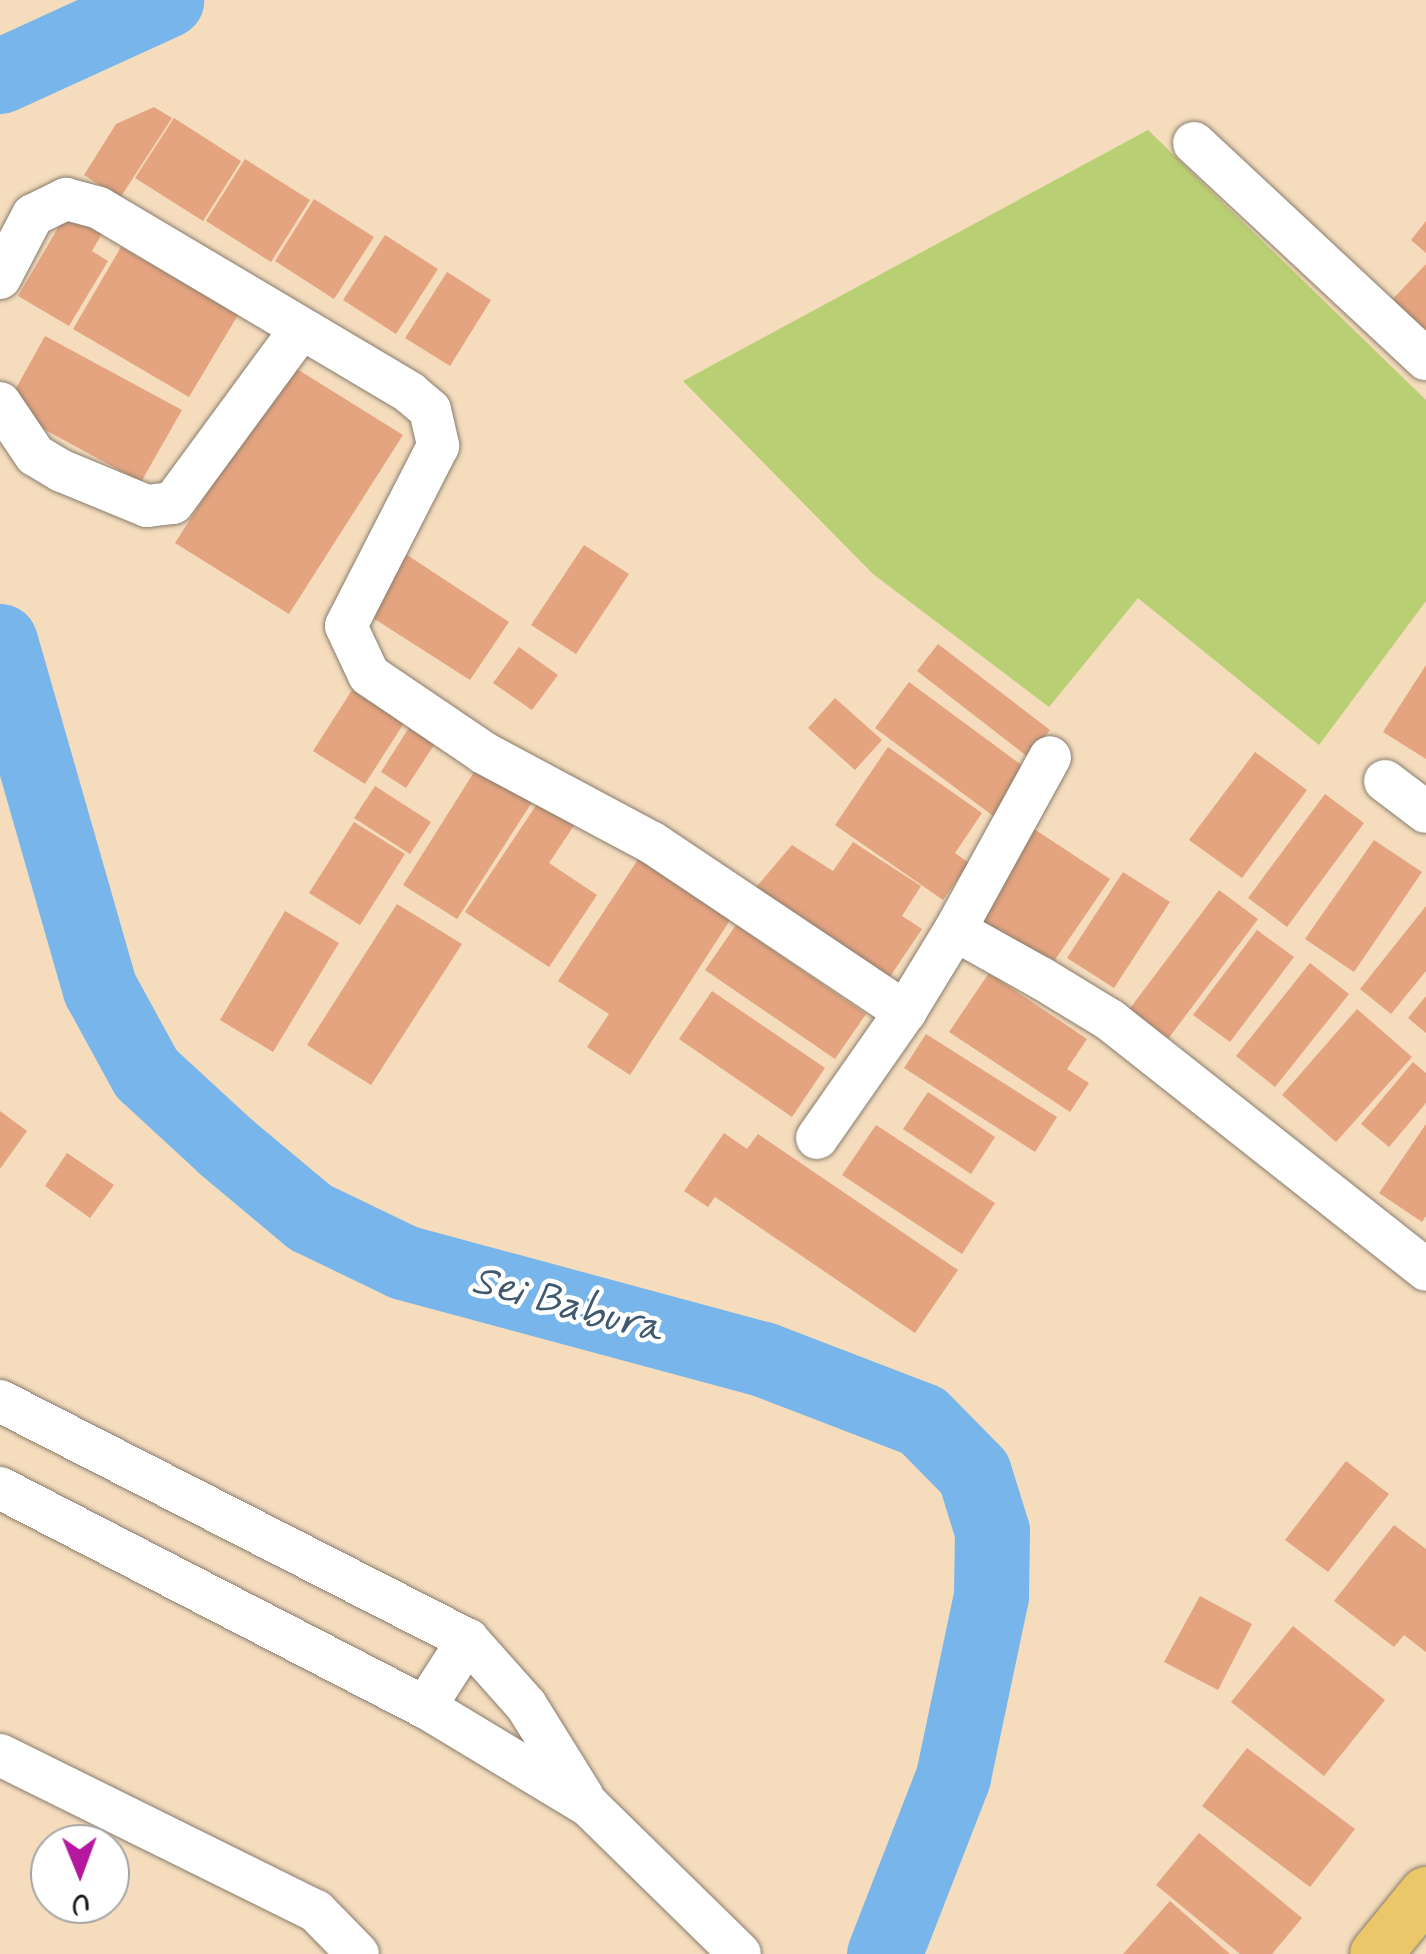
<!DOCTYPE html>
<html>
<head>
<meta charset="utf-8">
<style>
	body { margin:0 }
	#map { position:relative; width:1426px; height:1954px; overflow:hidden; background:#f4dcbd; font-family:Mynerve,sans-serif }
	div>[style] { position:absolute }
	.green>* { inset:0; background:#b9cf73 }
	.river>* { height:75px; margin:-37.5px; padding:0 37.5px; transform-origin:37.5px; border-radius:37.5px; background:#78b5eb }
	.building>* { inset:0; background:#e4a480 }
	.roads { filter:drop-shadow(0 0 2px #887c6c) drop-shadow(0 0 2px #887c6c) }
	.minor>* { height:42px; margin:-21px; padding:0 21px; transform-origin:21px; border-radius:21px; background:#fff }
	.major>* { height:52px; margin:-26px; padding:0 26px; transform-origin:26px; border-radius:26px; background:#eac769 }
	span { translate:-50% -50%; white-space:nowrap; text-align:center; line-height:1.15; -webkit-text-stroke:9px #fff; paint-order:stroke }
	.water-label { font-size:42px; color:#41596f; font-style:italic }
	.north { position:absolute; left:30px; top:1824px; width:100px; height:100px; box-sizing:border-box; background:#fff; border:2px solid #a4a4a4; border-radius:50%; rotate:179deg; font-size:28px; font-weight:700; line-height:40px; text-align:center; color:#1c1c1c }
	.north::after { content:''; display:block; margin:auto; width:35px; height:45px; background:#b5179e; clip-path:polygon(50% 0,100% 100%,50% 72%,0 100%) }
</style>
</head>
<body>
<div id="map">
	<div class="green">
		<div style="clip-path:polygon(1148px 130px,1426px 400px,1426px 601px,1319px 745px,1138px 598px,1049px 707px,873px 574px,683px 381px)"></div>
	</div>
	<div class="river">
		<div style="left:0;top:76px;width:183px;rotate:-24.6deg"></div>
		<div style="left:0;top:641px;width:362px;rotate:74deg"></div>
		<div style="left:100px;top:989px;width:96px;rotate:61.3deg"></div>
		<div style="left:146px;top:1073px;width:108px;rotate:42.7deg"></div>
		<div style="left:225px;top:1146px;width:111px;rotate:39.9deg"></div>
		<div style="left:310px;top:1217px;width:103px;rotate:25.8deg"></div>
		<div style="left:403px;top:1262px;width:373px;rotate:15.1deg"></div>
		<div style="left:763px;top:1359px;width:170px;rotate:21deg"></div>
		<div style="left:922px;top:1420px;width:74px;rotate:45.5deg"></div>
		<div style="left:974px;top:1473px;width:61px;rotate:72.8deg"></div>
		<div style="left:992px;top:1531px;width:65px;rotate:90.9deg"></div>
		<div style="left:991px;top:1596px;width:185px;rotate:101.9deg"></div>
		<div style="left:953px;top:1777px;width:190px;rotate:111.3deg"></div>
	</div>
	<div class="building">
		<div style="clip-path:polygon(154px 107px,172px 118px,120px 198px,84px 175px,116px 124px)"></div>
		<div style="clip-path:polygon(174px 118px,241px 161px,203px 221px,135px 178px)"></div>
		<div style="clip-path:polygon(245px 159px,310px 200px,271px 262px,206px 221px)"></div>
		<div style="clip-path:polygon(314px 199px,374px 237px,334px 299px,275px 261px)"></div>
		<div style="clip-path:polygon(68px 211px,103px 232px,92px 251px,108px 261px,69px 326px,18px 296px)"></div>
		<div style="clip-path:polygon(1426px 221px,1426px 253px,1411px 240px)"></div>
		<div style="clip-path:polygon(385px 235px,438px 269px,396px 334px,343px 300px)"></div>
		<div style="clip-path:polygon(121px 247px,238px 315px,189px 397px,73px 329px)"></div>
		<div style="clip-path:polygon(1426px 264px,1426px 338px,1388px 304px)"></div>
		<div style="clip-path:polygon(447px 272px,491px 300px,450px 366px,405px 338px)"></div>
		<div style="clip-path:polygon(45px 336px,182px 410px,141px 482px,5px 408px)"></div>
		<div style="clip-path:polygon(289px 364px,403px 435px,289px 614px,175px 543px)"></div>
		<div style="clip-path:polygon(584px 545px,629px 574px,576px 654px,531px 625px)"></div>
		<div style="clip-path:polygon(401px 551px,509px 622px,470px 680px,362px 611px)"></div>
		<div style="clip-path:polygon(938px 644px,1050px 730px,1028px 757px,917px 671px)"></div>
		<div style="clip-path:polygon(519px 647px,558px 675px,532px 710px,493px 683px)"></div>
		<div style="clip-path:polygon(1426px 665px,1426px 759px,1383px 732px)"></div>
		<div style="clip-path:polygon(909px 682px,1031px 772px,996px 818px,875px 728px)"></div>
		<div style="clip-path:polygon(352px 690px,404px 723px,365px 784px,313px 751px)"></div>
		<div style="clip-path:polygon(835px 698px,882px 740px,855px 770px,808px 728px)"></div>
		<div style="clip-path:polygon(410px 726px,436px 742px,406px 788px,381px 772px)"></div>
		<div style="clip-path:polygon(888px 747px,982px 813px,955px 853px,969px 863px,943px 900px,835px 825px)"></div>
		<div style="clip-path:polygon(1255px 752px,1307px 790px,1242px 878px,1189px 840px)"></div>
		<div style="clip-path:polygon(481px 761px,536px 796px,457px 919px,403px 885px)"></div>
		<div style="clip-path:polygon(375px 786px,431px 822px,410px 854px,354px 818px)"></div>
		<div style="clip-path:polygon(1325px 794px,1364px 823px,1287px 927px,1248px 898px)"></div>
		<div style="clip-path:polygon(539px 801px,575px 824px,549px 863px,597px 895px,549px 967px,465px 912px)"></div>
		<div style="clip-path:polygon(354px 822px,405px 854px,360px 925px,309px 893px)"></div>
		<div style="clip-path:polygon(1028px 825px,1110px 879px,1050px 967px,969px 913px)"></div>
		<div style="clip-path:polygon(1374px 840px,1422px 872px,1354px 972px,1305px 939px)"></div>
		<div style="clip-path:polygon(853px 842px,921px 886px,902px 916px,922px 929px,883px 987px,747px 898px,792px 845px,833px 871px)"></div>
		<div style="clip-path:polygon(641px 855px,734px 914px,630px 1075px,587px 1047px,609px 1014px,558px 981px)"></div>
		<div style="clip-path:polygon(1123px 872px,1170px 902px,1114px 988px,1067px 958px)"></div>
		<div style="clip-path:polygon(1219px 890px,1258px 919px,1168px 1039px,1128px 1011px)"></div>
		<div style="clip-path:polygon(397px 904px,462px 944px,371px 1085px,307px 1045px)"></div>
		<div style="clip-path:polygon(1426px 906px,1426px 971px,1391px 1014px,1360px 989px)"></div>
		<div style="clip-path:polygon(285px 911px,339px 943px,273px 1052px,220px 1020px)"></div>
		<div style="clip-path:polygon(736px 925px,866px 1014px,835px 1059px,705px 970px)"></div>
		<div style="clip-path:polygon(1257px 930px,1294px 957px,1230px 1042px,1193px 1015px)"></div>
		<div style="clip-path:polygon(1310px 963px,1349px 994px,1275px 1087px,1236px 1056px)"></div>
		<div style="clip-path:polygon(989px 973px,1087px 1039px,1067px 1069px,1089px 1083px,1070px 1112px,949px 1032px)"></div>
		<div style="clip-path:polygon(712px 991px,825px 1068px,792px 1117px,679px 1039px)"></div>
		<div style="clip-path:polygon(1426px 996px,1426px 1033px,1408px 1018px)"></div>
		<div style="clip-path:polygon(1357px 1009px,1412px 1057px,1336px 1142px,1282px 1095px)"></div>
		<div style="clip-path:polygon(926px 1034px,1057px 1117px,1035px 1152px,904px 1068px)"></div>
		<div style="clip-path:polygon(1413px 1062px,1426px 1073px,1426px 1103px,1389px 1147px,1361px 1124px)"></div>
		<div style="clip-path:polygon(928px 1092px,995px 1137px,971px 1174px,903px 1129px)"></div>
		<div style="clip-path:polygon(0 1111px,27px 1131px,0 1169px)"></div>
		<div style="clip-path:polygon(1426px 1124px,1426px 1216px,1422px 1222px,1379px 1193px)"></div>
		<div style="clip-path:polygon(876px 1125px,995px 1203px,962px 1254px,842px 1175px)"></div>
		<div style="clip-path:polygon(724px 1133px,747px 1149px,758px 1134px,958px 1270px,915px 1333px,715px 1197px,708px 1207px,684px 1191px)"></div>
		<div style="clip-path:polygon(67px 1153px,114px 1185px,90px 1218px,45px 1186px)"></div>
		<div style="clip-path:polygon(1346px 1461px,1389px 1494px,1328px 1572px,1285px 1540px)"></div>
		<div style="clip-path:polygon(1394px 1525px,1426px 1549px,1426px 1652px,1404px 1635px,1394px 1647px,1334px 1601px)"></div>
		<div style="clip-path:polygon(1200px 1596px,1252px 1624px,1218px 1690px,1164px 1662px)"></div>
		<div style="clip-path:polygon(1293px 1626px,1385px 1700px,1324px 1776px,1231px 1702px)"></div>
		<div style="clip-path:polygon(1247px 1748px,1355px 1829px,1310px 1887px,1202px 1806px)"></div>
		<div style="clip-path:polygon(1199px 1833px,1302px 1918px,1272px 1954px,1240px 1954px,1156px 1885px)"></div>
		<div style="clip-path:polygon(1170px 1901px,1230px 1954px,1123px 1954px)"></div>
	</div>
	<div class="roads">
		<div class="minor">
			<div style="left:1194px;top:143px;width:317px;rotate:43deg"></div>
			<div style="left:0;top:278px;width:71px;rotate:-62.4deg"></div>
			<div style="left:33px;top:215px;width:37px;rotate:-26deg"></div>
			<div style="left:66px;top:199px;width:34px;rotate:15deg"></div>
			<div style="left:99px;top:208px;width:362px;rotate:30.7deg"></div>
			<div style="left:410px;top:393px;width:26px;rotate:40deg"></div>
			<div style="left:430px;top:410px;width:37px;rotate:77deg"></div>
			<div style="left:438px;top:446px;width:202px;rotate:117.1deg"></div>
			<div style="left:346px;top:626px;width:54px;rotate:64.9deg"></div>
			<div style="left:369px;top:675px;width:139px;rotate:34.1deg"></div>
			<div style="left:484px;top:753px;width:189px;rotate:28.1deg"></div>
			<div style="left:651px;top:842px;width:306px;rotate:33.8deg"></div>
			<div style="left:905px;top:1012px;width:96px;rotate:-58.6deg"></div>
			<div style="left:955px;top:930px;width:98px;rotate:29.2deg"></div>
			<div style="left:1041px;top:978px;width:81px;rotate:31.3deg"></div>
			<div style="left:1110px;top:1020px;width:403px;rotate:38.3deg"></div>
			<div style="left:0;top:403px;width:63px;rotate:56.1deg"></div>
			<div style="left:35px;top:455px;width:31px;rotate:31deg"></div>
			<div style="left:62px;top:471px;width:92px;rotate:22.4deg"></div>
			<div style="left:147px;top:506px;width:26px;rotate:-7deg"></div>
			<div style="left:173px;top:503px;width:215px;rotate:-53.7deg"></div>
			<div style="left:1385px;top:781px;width:51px;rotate:37.1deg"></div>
			<div style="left:955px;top:930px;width:197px;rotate:-61.2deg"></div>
			<div style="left:817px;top:1138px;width:154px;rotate:-55.1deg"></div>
			<div style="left:0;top:1401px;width:525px;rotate:27.05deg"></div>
			<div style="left:468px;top:1640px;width:87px;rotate:48.3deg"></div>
			<div style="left:526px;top:1705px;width:108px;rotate:58.2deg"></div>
			<div style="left:0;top:1488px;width:478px;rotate:27.3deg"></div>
			<div style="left:425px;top:1707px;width:192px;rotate:31.1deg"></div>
			<div style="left:589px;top:1806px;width:211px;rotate:44.4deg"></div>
			<div style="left:425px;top:1707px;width:80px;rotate:-57.3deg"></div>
			<div style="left:0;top:1755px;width:352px;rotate:26.3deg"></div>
			<div style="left:316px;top:1911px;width:60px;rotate:45.7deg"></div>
		</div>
		<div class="major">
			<div style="left:1376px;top:1954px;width:79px;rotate:-50.7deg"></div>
		</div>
	</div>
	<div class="water-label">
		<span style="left:567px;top:1306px;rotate:15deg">Sei Babura</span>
	</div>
	<div class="north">U</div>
</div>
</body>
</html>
